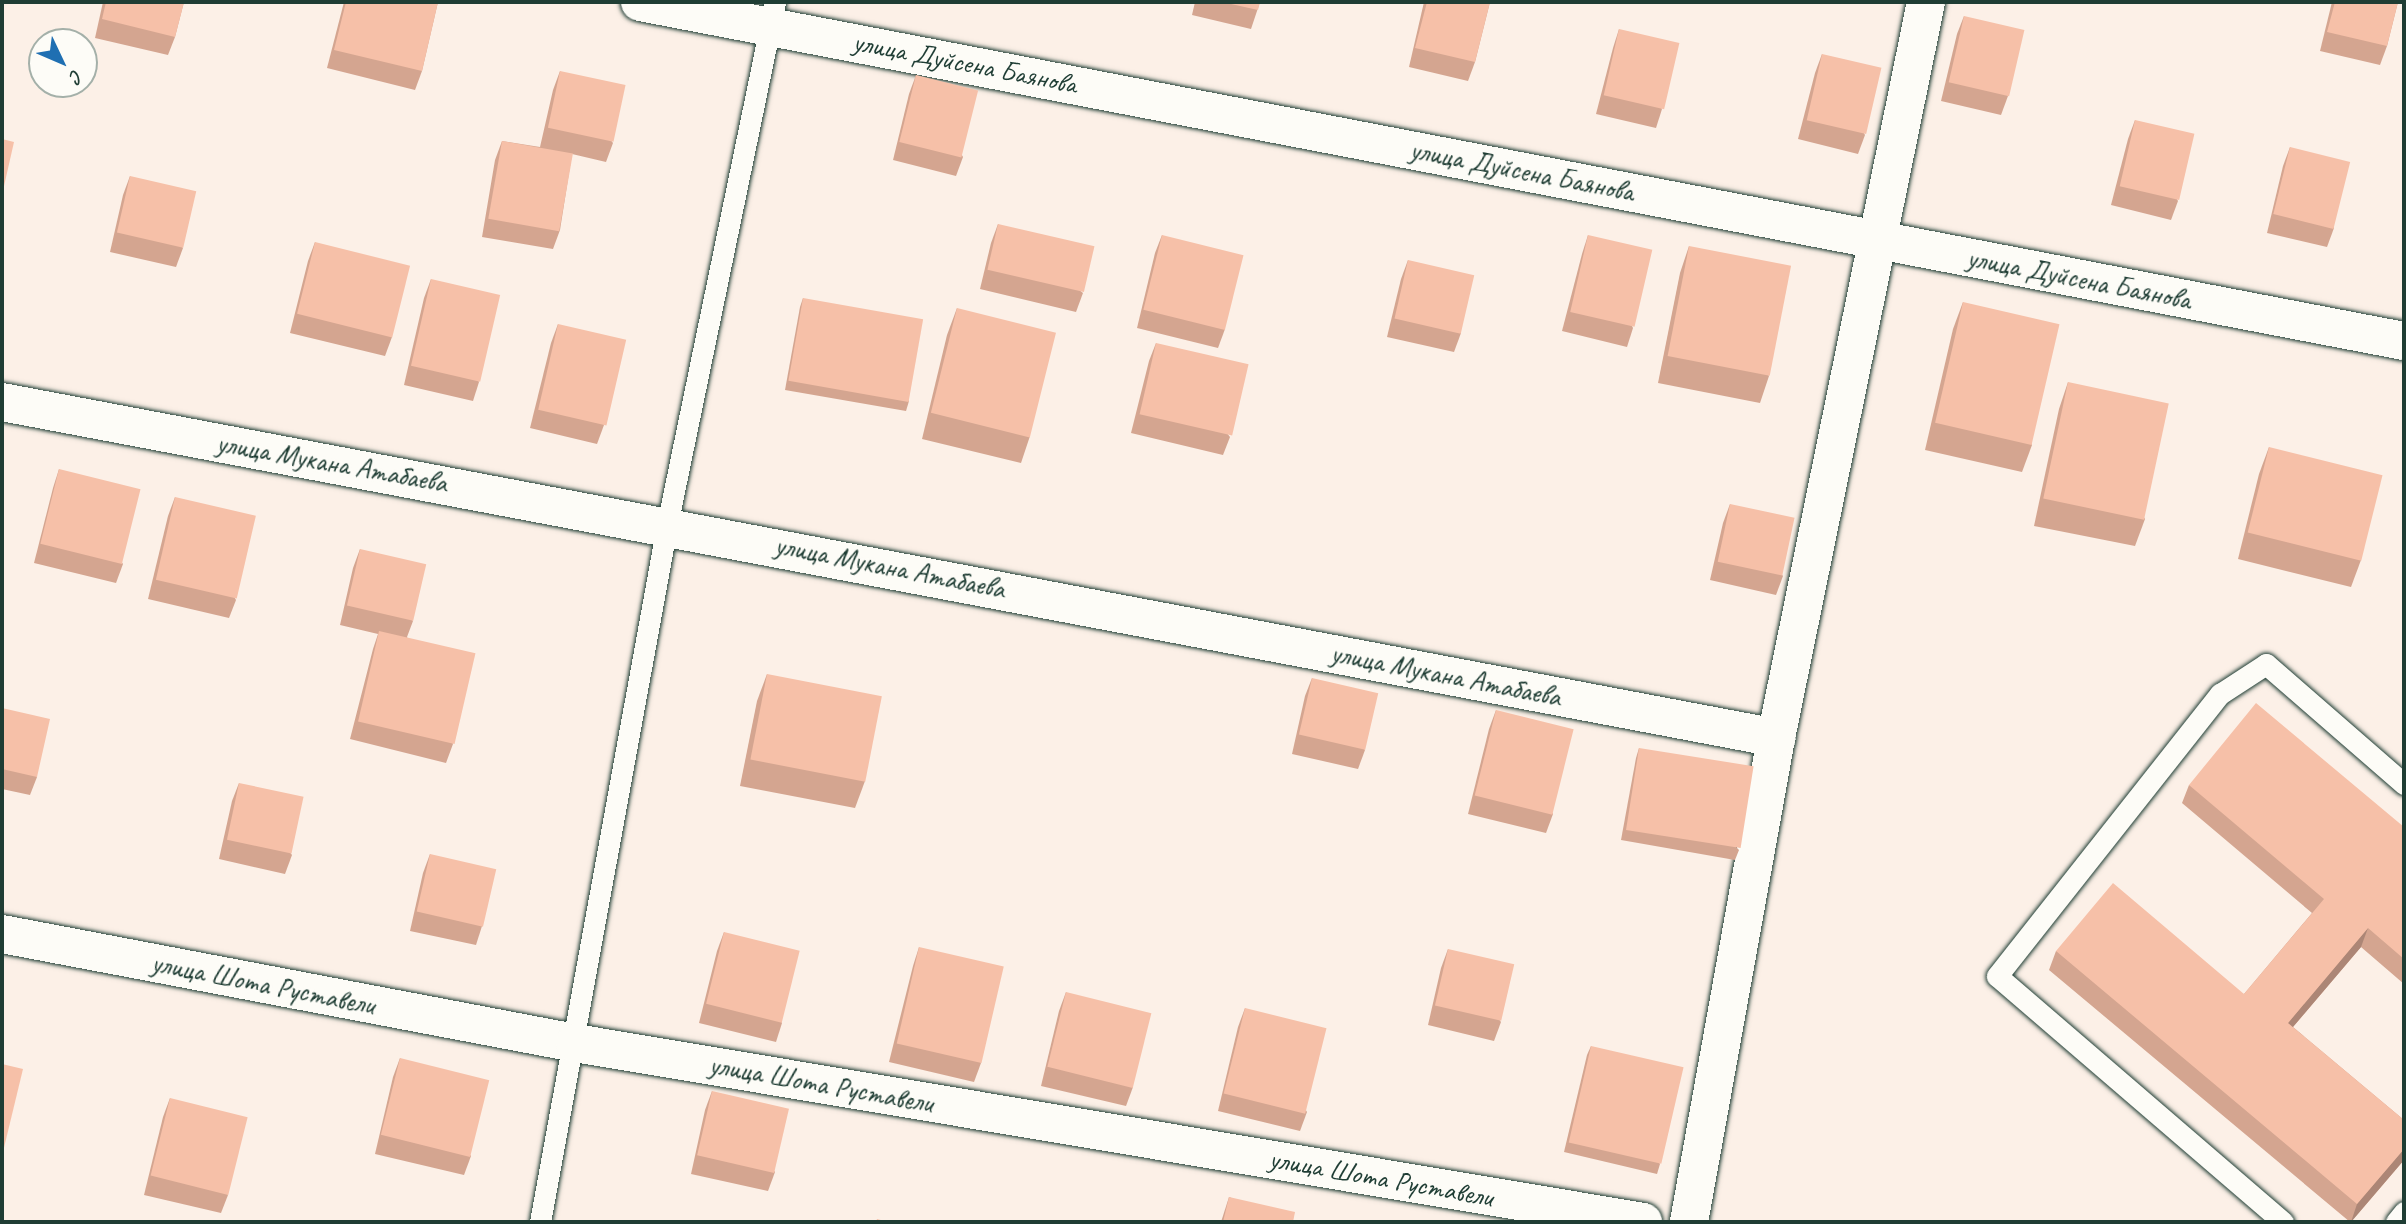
<!DOCTYPE html>
<meta charset="utf-8">
<style>
body{margin:0}
#map{position:relative;width:2406px;height:1224px;overflow:hidden;background:#fcf0e7;font-family:Caveat,sans-serif}
div>[style]{position:absolute}
.roads{filter:drop-shadow(0 0 2px #1f3d34) drop-shadow(0 0 2px #1f3d34)}
.lane>*{height:21px;margin:-10.5px;padding:0 10.5px;transform-origin:10.5px;border-radius:10.5px;background:#fdfcf7}
.street>*{height:38px;margin:-19px;padding:0 19px;transform-origin:19px;border-radius:19px;background:#fdfcf7}
.wall>*{inset:0;background:#d4a590}
.shaded-wall>*{inset:0;background:#ac8676}
.building>*{inset:0;background:#f6c0a8;transform-origin:0 0}
span{translate:-50% -50%;white-space:nowrap;text-align:center;line-height:1.15;-webkit-text-stroke:5px #fdfcf7;paint-order:stroke}
.street-label{font-size:28px;color:#1f3d34}
.frame{position:absolute;inset:0;border:4px solid #1f3d34;pointer-events:none}
.north{position:absolute;left:28px;top:28px;width:70px;height:70px;box-sizing:border-box;background:#fdfcf7;border:2px solid #a4b0a9;border-radius:50%;rotate:134deg;font-size:19px;font-weight:700;line-height:28px;text-align:center;color:#1f3d34}
.north::after{content:'';display:block;margin:auto;width:24px;height:32px;background:#1f6fb2;clip-path:polygon(50% 0,100% 100%,50% 72%,0 100%)}
</style>
<div id="map">
<div class="roads">
<div class="lane">
<i style="left:540px;top:1222px;width:708px;rotate:-79.67deg"></i>
<i style="left:667px;top:525px;width:534px;rotate:-78.33deg"></i>
<i style="left:2283px;top:1222px;width:377px;rotate:-139.3deg"></i>
<i style="left:1997px;top:976px;width:360px;rotate:-51.7deg"></i>
<i style="left:2220px;top:694px;width:55px;rotate:-33.1deg"></i>
<i style="left:2266px;top:664px;width:183px;rotate:41deg"></i>
<i style="left:2396px;top:1222px;width:13px;rotate:-51deg"></i>
</div>
<div class="street">
<i style="left:640px;top:2px;width:1796px;rotate:10.88deg"></i>
<i style="left:2px;top:402px;width:1806px;rotate:10.72deg"></i>
<i style="left:2px;top:934px;width:583px;rotate:10.77deg"></i>
<i style="left:575px;top:1043px;width:1083px;rotate:9.51deg"></i>
<i style="left:1689px;top:1222px;width:492px;rotate:-79.8deg"></i>
<i style="left:1776px;top:738px;width:751px;rotate:-78.48deg"></i>
</div>
</div>
<div class="wall">
<i style="clip-path:polygon(103px 2px,184px 2px,175px 37px,168px 55px,95px 38px)"></i>
<i style="clip-path:polygon(344px 2px,438px 2px,422px 71px,415px 90px,327px 68px)"></i>
<i style="clip-path:polygon(1195px 2px,1260px 2px,1251px 29px,1192px 15px)"></i>
<i style="clip-path:polygon(1424px 2px,1490px 2px,1475px 62px,1468px 81px,1409px 67px)"></i>
<i style="clip-path:polygon(2332px 2px,2398px 2px,2387px 46px,2380px 65px,2320px 51px)"></i>
<i style="clip-path:polygon(1964px 16px,2008px 96px,2001px 115px,1941px 101px,1957px 34px)"></i>
<i style="clip-path:polygon(1619px 29px,1662px 109px,1656px 128px,1596px 114px,1613px 48px)"></i>
<i style="clip-path:polygon(1822px 54px,1865px 135px,1858px 154px,1798px 139px,1815px 73px)"></i>
<i style="clip-path:polygon(560px 71px,613px 143px,606px 162px,572px 154px,560px 230px,553px 249px,482px 237px,495px 160px,502px 141px,540px 147px,553px 90px)"></i>
<i style="clip-path:polygon(916px 75px,963px 157px,956px 176px,893px 160px,909px 94px)"></i>
<i style="clip-path:polygon(2135px 120px,2178px 201px,2171px 220px,2111px 205px,2128px 139px)"></i>
<i style="clip-path:polygon(2290px 147px,2334px 228px,2327px 247px,2267px 233px,2283px 166px)"></i>
<i style="clip-path:polygon(130px 176px,183px 248px,176px 267px,110px 252px,123px 195px)"></i>
<i style="clip-path:polygon(998px 224px,1083px 293px,1076px 312px,980px 289px,991px 243px)"></i>
<i style="clip-path:polygon(1162px 235px,1225px 329px,1218px 348px,1137px 328px,1155px 253px)"></i>
<i style="clip-path:polygon(1588px 235px,1633px 328px,1627px 347px,1562px 331px,1582px 254px)"></i>
<i style="clip-path:polygon(315px 242px,392px 337px,385px 356px,290px 333px,308px 261px)"></i>
<i style="clip-path:polygon(1689px 246px,1769px 376px,1760px 403px,1658px 383px,1680px 273px)"></i>
<i style="clip-path:polygon(1408px 260px,1461px 333px,1454px 352px,1387px 337px,1401px 279px)"></i>
<i style="clip-path:polygon(431px 279px,479px 382px,473px 401px,404px 385px,424px 298px)"></i>
<i style="clip-path:polygon(803px 298px,909px 401px,906px 411px,785px 390px,800px 307px)"></i>
<i style="clip-path:polygon(1963px 302px,2032px 445px,2022px 472px,1925px 450px,1953px 329px)"></i>
<i style="clip-path:polygon(957px 308px,1030px 436px,1021px 463px,922px 439px,947px 335px)"></i>
<i style="clip-path:polygon(558px 324px,604px 425px,597px 444px,530px 428px,551px 343px)"></i>
<i style="clip-path:polygon(1156px 343px,1230px 437px,1223px 455px,1131px 433px,1149px 361px)"></i>
<i style="clip-path:polygon(2068px 382px,2145px 519px,2135px 546px,2034px 526px,2059px 409px)"></i>
<i style="clip-path:polygon(2269px 447px,2361px 560px,2351px 587px,2238px 559px,2259px 474px)"></i>
<i style="clip-path:polygon(59px 469px,123px 564px,116px 583px,34px 563px,53px 488px)"></i>
<i style="clip-path:polygon(175px 497px,236px 600px,229px 618px,148px 599px,168px 516px)"></i>
<i style="clip-path:polygon(1730px 504px,1783px 576px,1776px 595px,1710px 580px,1723px 523px)"></i>
<i style="clip-path:polygon(360px 549px,413px 621px,407px 637px,453px 744px,446px 763px,350px 739px,373px 649px,378px 634px,340px 625px,353px 568px)"></i>
<i style="clip-path:polygon(767px 674px,865px 781px,855px 808px,740px 786px,757px 701px)"></i>
<i style="clip-path:polygon(1312px 678px,1365px 750px,1358px 769px,1292px 754px,1305px 696px)"></i>
<i style="clip-path:polygon(2px 708px,37px 777px,30px 795px,2px 789px)"></i>
<i style="clip-path:polygon(1496px 710px,1553px 814px,1546px 833px,1468px 814px,1489px 729px)"></i>
<i style="clip-path:polygon(1639px 748px,1739px 850px,1735px 860px,1621px 840px,1636px 758px)"></i>
<i style="clip-path:polygon(239px 783px,292px 855px,285px 874px,219px 859px,232px 801px)"></i>
<i style="clip-path:polygon(2189px 785px,2404px 827px,2404px 984px,2361px 947px,2293px 1027px,2404px 1120px,2404px 1160px,2351px 1222px,2350px 1222px,2049px 970px,2056px 951px,2244px 994px,2312px 913px,2182px 803px)"></i>
<i style="clip-path:polygon(430px 854px,482px 926px,476px 945px,410px 931px,423px 873px)"></i>
<i style="clip-path:polygon(724px 932px,782px 1023px,776px 1042px,699px 1023px,717px 951px)"></i>
<i style="clip-path:polygon(919px 947px,981px 1063px,974px 1082px,889px 1062px,913px 966px)"></i>
<i style="clip-path:polygon(1448px 949px,1501px 1022px,1494px 1041px,1428px 1025px,1441px 968px)"></i>
<i style="clip-path:polygon(1066px 992px,1133px 1087px,1126px 1106px,1041px 1086px,1059px 1011px)"></i>
<i style="clip-path:polygon(1245px 1008px,1307px 1112px,1300px 1131px,1218px 1111px,1238px 1027px)"></i>
<i style="clip-path:polygon(1591px 1046px,1660px 1164px,1657px 1174px,1564px 1152px,1587px 1055px)"></i>
<i style="clip-path:polygon(400px 1058px,471px 1156px,464px 1175px,375px 1154px,393px 1077px)"></i>
<i style="clip-path:polygon(712px 1091px,775px 1172px,768px 1191px,691px 1174px,705px 1110px)"></i>
<i style="clip-path:polygon(170px 1098px,228px 1195px,221px 1213px,144px 1195px,163px 1117px)"></i>
<i style="clip-path:polygon(1229px 1197px,1293px 1222px,1221px 1222px)"></i>
</div>
<div class="shaded-wall">
<i style="clip-path:polygon(2368px 928px,2361px 947px,2281px 1041px,2288px 1023px)"></i>
<i style="clip-path:polygon(2404px 1149px,2404px 1160px,2351px 1222px,2357px 1204px)"></i>
</div>
<div class="building">
<i style="clip-path:polygon(106px 2px,184px 2px,175px 37px,102px 19px)"></i>
<i style="clip-path:polygon(346px 2px,438px 2px,422px 71px,334px 50px)"></i>
<i style="clip-path:polygon(1222px 2px,1260px 2px,1258px 10px)"></i>
<i style="clip-path:polygon(1427px 2px,1490px 2px,1475px 62px,1415px 48px)"></i>
<i style="clip-path:polygon(2335px 2px,2398px 2px,2387px 46px,2327px 32px)"></i>
<i style="left:1964px;top:16px;width:62px;height:68px;rotate:13deg"></i>
<i style="left:1619px;top:29px;width:62px;height:68px;rotate:13deg"></i>
<i style="left:1822px;top:54px;width:61px;height:68px;rotate:13deg"></i>
<i style="left:560px;top:71px;width:67px;height:58px;rotate:12deg"></i>
<i style="left:916px;top:75px;width:64px;height:69px;rotate:14deg"></i>
<i style="left:2135px;top:120px;width:61px;height:68px;rotate:13deg"></i>
<i style="clip-path:polygon(2px 139px,14px 142px,2px 195px)"></i>
<i style="left:502px;top:141px;width:72px;height:79px;rotate:10deg"></i>
<i style="left:2290px;top:147px;width:62px;height:69px;rotate:14deg"></i>
<i style="left:130px;top:176px;width:68px;height:58px;rotate:13deg"></i>
<i style="left:998px;top:224px;width:99px;height:47px;rotate:13deg"></i>
<i style="left:1162px;top:235px;width:84px;height:77px;rotate:14deg"></i>
<i style="left:1588px;top:235px;width:66px;height:79px;rotate:13deg"></i>
<i style="left:315px;top:242px;width:98px;height:74px;rotate:14deg"></i>
<i style="left:1689px;top:246px;width:104px;height:112px;rotate:11deg"></i>
<i style="left:1408px;top:260px;width:68px;height:60px;rotate:13deg"></i>
<i style="left:431px;top:279px;width:71px;height:89px;rotate:13deg"></i>
<i style="left:803px;top:298px;width:122px;height:84px;rotate:10deg"></i>
<i style="left:1963px;top:302px;width:99px;height:124px;rotate:13deg"></i>
<i style="left:957px;top:308px;width:102px;height:108px;rotate:14deg"></i>
<i style="left:558px;top:324px;width:70px;height:88px;rotate:13deg"></i>
<i style="left:1156px;top:343px;width:95px;height:73px;rotate:13deg"></i>
<i style="left:2068px;top:382px;width:103px;height:119px;rotate:12deg"></i>
<i style="left:2269px;top:447px;width:117px;height:88px;rotate:14deg"></i>
<i style="left:59px;top:469px;width:84px;height:77px;rotate:14deg"></i>
<i style="left:175px;top:497px;width:83px;height:85px;rotate:13deg"></i>
<i style="left:1730px;top:504px;width:66px;height:59px;rotate:12deg"></i>
<i style="left:360px;top:549px;width:68px;height:58px;rotate:13deg"></i>
<i style="left:379px;top:631px;width:99px;height:93px;rotate:13deg"></i>
<i style="left:767px;top:674px;width:117px;height:87px;rotate:11deg"></i>
<i style="left:1312px;top:678px;width:68px;height:58px;rotate:13deg"></i>
<i style="clip-path:polygon(2256px 703px,2404px 827px,2404px 959px,2368px 928px,2288px 1023px,2404px 1120px,2404px 1149px,2357px 1204px,2056px 951px,2113px 883px,2244px 994px,2324px 899px,2189px 785px)"></i>
<i style="clip-path:polygon(2px 708px,50px 719px,37px 777px,2px 769px)"></i>
<i style="left:1496px;top:710px;width:80px;height:88px;rotate:14deg"></i>
<i style="left:1639px;top:748px;width:116px;height:83px;rotate:9deg"></i>
<i style="left:239px;top:783px;width:66px;height:58px;rotate:12deg"></i>
<i style="left:430px;top:854px;width:68px;height:59px;rotate:13deg"></i>
<i style="left:724px;top:932px;width:78px;height:74px;rotate:14deg"></i>
<i style="left:919px;top:947px;width:87px;height:99px;rotate:13deg"></i>
<i style="left:1448px;top:949px;width:68px;height:58px;rotate:13deg"></i>
<i style="left:1066px;top:992px;width:88px;height:77px;rotate:14deg"></i>
<i style="left:1245px;top:1008px;width:84px;height:88px;rotate:14deg"></i>
<i style="left:1591px;top:1046px;width:95px;height:99px;rotate:13deg"></i>
<i style="left:400px;top:1058px;width:92px;height:79px;rotate:14deg"></i>
<i style="clip-path:polygon(2px 1064px,23px 1069px,2px 1156px)"></i>
<i style="left:712px;top:1091px;width:79px;height:66px;rotate:13deg"></i>
<i style="left:170px;top:1098px;width:80px;height:80px;rotate:14deg"></i>
<i style="clip-path:polygon(1229px 1197px,1295px 1212px,1293px 1222px,1223px 1222px)"></i>
<i style="clip-path:polygon(877px 1219px,888px 1222px,876px 1222px)"></i>
</div>
<div class="street-label">
<span style="left:965px;top:63px;rotate:11deg">улица Дуйсена Баянова</span>
<span style="left:1522px;top:171px;rotate:11deg">улица Дуйсена Баянова</span>
<span style="left:2079px;top:279px;rotate:11deg">улица Дуйсена Баянова</span>
<span style="left:332px;top:463px;rotate:10deg">улица Мукана Атабаева</span>
<span style="left:890px;top:567px;rotate:11deg">улица Мукана Атабаева</span>
<span style="left:1446px;top:675px;rotate:11deg">улица Мукана Атабаева</span>
<span style="left:263px;top:984px;rotate:11deg">улица Шота Руставели</span>
<span style="left:821px;top:1084px;rotate:10deg">улица Шота Руставели</span>
<span style="left:1381px;top:1178px;rotate:10deg">улица Шота Руставели</span>
</div>
<div class="frame"></div>
<div class="north">С</div>
</div>
